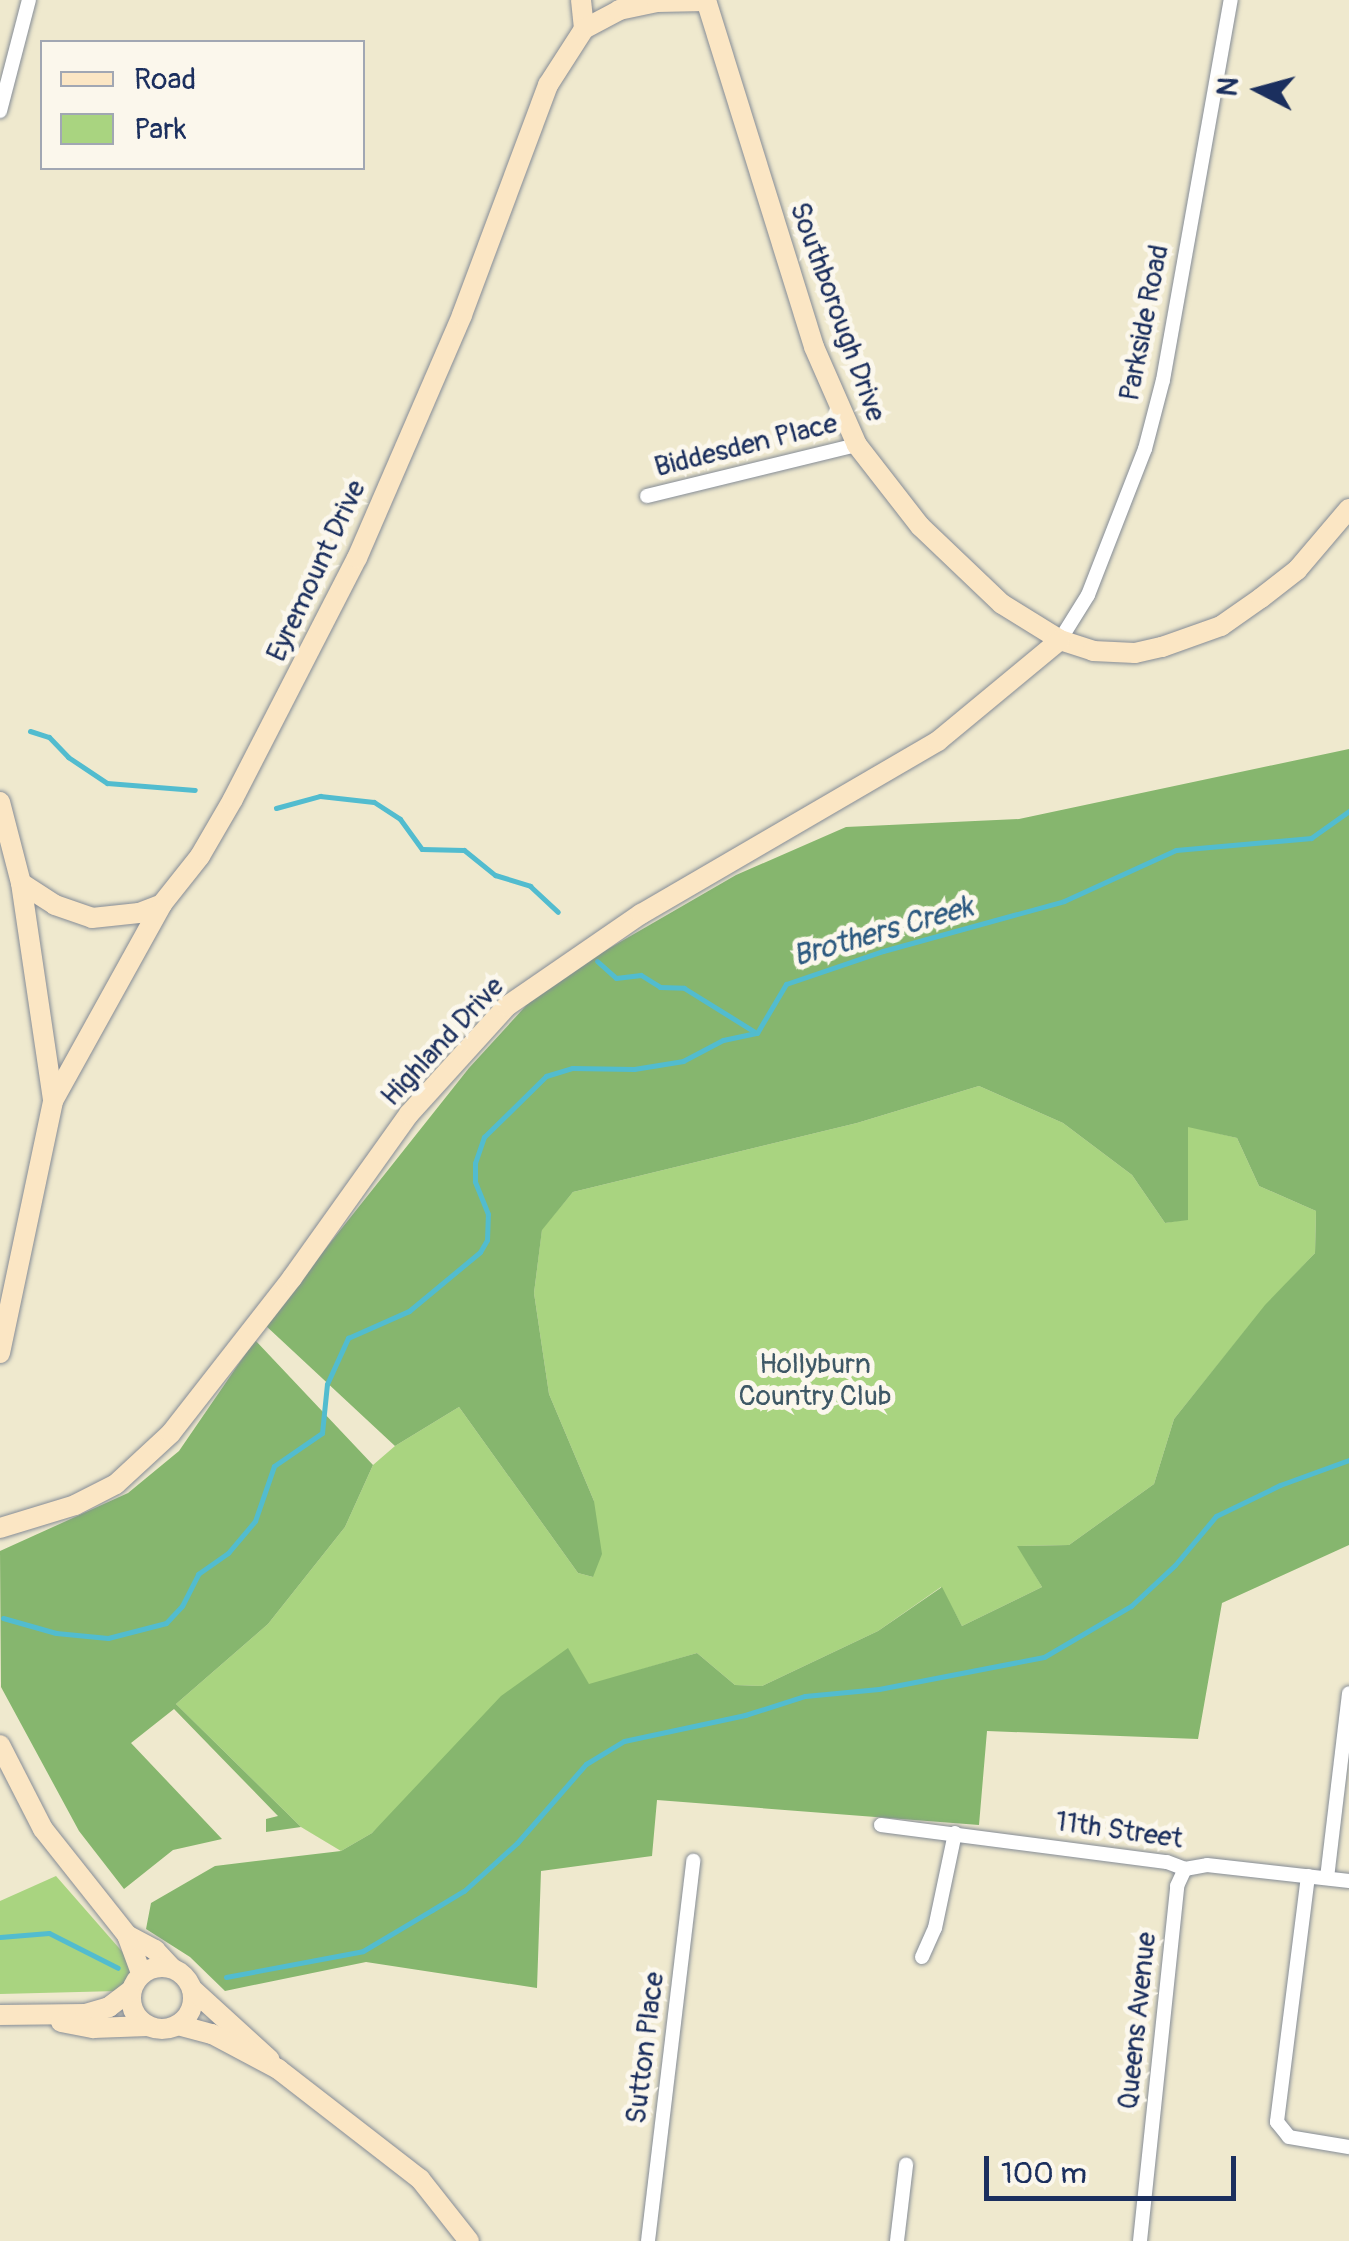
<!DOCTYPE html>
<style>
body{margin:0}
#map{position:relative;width:1349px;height:2241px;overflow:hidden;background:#efe9ce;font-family:Pangolin,sans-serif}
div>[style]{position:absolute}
.green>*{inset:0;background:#a9d480}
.forest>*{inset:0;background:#86b66e}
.stream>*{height:5px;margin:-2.5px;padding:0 2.5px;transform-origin:2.5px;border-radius:2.5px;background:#52bccf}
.roads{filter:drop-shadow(0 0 2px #858c96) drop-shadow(0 0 2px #858c96)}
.street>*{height:14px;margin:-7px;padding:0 7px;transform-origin:7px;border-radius:7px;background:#fff}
.secondary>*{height:20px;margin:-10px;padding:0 10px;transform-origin:10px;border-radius:10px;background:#fbe6c4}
.secondary>.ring{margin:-10px;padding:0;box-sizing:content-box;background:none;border:20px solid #fbe6c4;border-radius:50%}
span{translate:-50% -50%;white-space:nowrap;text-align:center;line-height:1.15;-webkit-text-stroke:10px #fbf7ec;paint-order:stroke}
.street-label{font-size:28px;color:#1b2f5e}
.park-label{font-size:28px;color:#3e5866}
.water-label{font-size:30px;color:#2c5980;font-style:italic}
.legend{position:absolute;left:40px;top:40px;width:325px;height:130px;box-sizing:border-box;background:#fbf7ec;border:2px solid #a1a7b3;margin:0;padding:12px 18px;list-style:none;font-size:30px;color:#1b2f5e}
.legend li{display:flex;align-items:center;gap:20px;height:50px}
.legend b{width:50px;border:2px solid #a1a7b3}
.north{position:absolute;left:1209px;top:40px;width:100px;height:100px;-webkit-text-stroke:8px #fbf7ec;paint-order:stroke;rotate:276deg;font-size:28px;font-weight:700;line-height:40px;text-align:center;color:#1b2f5e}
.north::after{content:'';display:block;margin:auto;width:35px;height:45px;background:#1b2f5e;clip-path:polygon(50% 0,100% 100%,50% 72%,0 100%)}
.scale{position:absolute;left:984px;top:2156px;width:252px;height:45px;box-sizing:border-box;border:5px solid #1b2f5e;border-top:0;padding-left:12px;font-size:30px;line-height:35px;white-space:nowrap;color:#1b2f5e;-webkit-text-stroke:8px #fbf7ec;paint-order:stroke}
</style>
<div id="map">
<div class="green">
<i style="clip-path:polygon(979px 1086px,1063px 1123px,1132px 1175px,1165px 1223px,1188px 1219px,1188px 1126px,1237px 1138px,1259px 1186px,1316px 1211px,1315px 1253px,1265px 1306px,1174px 1419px,1154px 1484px,1069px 1545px,1018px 1546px,1042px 1587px,962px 1626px,941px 1587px,878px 1631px,762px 1686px,735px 1685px,697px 1653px,589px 1685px,568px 1649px,372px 1833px,341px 1851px,301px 1827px,176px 1704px,268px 1624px,345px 1527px,373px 1465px,395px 1446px,459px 1407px,578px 1573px,593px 1577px,594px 1501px,549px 1394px,534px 1293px,542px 1229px,573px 1192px,857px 1123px)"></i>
<i style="clip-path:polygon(56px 1876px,133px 1964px,128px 1984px,118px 1991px,0 1994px,0 1901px)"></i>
</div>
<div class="forest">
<i style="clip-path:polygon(1349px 749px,1349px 1545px,1222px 1603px,1198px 1739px,987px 1731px,979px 1825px,657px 1800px,652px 1856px,541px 1871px,537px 1988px,366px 1962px,225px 1991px,190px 1957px,146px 1929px,151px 1903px,215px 1866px,341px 1851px,372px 1833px,501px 1696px,568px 1648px,589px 1684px,697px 1653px,735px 1685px,762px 1686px,878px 1631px,942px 1587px,962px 1626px,1042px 1587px,1017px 1546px,1069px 1545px,1154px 1484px,1174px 1419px,1265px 1305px,1315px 1253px,1316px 1211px,1259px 1186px,1237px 1138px,1188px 1127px,1188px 1220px,1165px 1223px,1132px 1175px,1063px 1123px,979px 1086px,857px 1123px,573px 1192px,542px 1230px,534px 1293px,549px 1394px,594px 1501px,602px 1554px,593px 1577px,578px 1573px,459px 1407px,395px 1446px,265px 1325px,469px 1068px,544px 986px,736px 875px,846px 827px,1019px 819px)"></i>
<i style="clip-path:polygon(255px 1340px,373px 1465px,345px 1527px,268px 1624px,176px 1704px,301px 1827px,266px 1832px,266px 1819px,278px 1816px,174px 1709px,131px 1743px,222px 1839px,173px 1850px,124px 1889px,79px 1831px,1px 1687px,0 1551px,128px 1493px,179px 1451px)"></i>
</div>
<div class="stream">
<i style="left:30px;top:731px;width:20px;rotate:18deg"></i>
<i style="left:49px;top:737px;width:28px;rotate:46deg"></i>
<i style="left:68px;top:757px;width:47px;rotate:33.7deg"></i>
<i style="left:107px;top:783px;width:88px;rotate:4.5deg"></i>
<i style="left:276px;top:808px;width:46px;rotate:-15.3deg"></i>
<i style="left:320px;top:796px;width:54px;rotate:6.3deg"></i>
<i style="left:374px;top:802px;width:31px;rotate:33deg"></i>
<i style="left:400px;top:819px;width:37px;rotate:54deg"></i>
<i style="left:422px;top:849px;width:42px;rotate:1.4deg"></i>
<i style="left:464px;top:850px;width:40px;rotate:39deg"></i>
<i style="left:495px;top:875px;width:37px;rotate:17deg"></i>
<i style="left:530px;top:886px;width:38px;rotate:43deg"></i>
<i style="left:597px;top:961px;width:25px;rotate:42deg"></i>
<i style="left:616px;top:978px;width:25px;rotate:-7deg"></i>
<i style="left:641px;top:975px;width:22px;rotate:32deg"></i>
<i style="left:660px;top:987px;width:24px;rotate:2deg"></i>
<i style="left:684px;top:988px;width:84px;rotate:31.8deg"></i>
<i style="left:3px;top:1618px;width:55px;rotate:15.8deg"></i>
<i style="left:56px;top:1633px;width:52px;rotate:5.5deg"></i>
<i style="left:108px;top:1638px;width:60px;rotate:-14.5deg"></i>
<i style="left:166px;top:1623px;width:23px;rotate:-47deg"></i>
<i style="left:182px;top:1606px;width:36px;rotate:-63deg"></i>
<i style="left:198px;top:1574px;width:37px;rotate:-35deg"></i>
<i style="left:228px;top:1553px;width:42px;rotate:-49.8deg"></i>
<i style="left:255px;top:1521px;width:58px;rotate:-70.9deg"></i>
<i style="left:274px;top:1466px;width:58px;rotate:-34.5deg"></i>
<i style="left:322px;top:1433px;width:49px;rotate:-84.2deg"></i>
<i style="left:327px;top:1384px;width:51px;rotate:-65.5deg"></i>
<i style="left:348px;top:1338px;width:67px;rotate:-23.9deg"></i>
<i style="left:409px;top:1311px;width:92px;rotate:-39.7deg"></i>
<i style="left:480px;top:1252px;width:14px;rotate:-60deg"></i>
<i style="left:487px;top:1240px;width:26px;rotate:-88deg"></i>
<i style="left:488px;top:1214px;width:35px;rotate:-112deg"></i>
<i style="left:475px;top:1181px;width:18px;rotate:-90deg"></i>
<i style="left:475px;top:1163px;width:28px;rotate:-71deg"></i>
<i style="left:484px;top:1137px;width:87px;rotate:-44.5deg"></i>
<i style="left:546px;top:1076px;width:27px;rotate:-17deg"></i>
<i style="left:572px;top:1068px;width:62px;rotate:0.9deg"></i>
<i style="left:634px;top:1069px;width:50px;rotate:-9.3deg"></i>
<i style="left:683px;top:1061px;width:45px;rotate:-27.7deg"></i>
<i style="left:723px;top:1040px;width:35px;rotate:-12deg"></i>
<i style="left:757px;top:1033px;width:57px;rotate:-59.4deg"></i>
<i style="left:786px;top:984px;width:102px;rotate:-18.8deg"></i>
<i style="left:883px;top:951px;width:188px;rotate:-15.4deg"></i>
<i style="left:1064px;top:901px;width:123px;rotate:-24.5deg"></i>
<i style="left:1176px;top:850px;width:136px;rotate:-5.1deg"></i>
<i style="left:1311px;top:838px;width:47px;rotate:-35.4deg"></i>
<i style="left:0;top:1937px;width:49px;rotate:-4.7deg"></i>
<i style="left:49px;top:1933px;width:77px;rotate:26.9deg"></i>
<i style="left:226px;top:1977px;width:139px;rotate:-10.7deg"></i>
<i style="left:363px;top:1951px;width:80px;rotate:-30.7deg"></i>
<i style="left:432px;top:1910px;width:37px;rotate:-31deg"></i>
<i style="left:464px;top:1891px;width:72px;rotate:-42.2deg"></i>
<i style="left:517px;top:1843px;width:105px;rotate:-48.9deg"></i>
<i style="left:586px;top:1764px;width:44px;rotate:-31.2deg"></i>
<i style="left:624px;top:1741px;width:124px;rotate:-12.1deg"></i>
<i style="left:745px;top:1715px;width:63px;rotate:-17.6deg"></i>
<i style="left:805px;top:1696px;width:74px;rotate:-5.4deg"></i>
<i style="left:879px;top:1689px;width:168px;rotate:-11deg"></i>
<i style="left:1044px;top:1657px;width:101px;rotate:-30.4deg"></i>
<i style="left:1131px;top:1606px;width:60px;rotate:-43deg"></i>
<i style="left:1175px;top:1565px;width:64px;rotate:-50.1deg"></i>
<i style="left:1216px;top:1516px;width:71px;rotate:-25.8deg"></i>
<i style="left:1280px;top:1485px;width:73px;rotate:-19.9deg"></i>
</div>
<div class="roads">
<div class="street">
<i style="left:0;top:111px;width:115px;rotate:-75.4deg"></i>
<i style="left:647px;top:496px;width:216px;rotate:-13.7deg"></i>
<i style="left:1060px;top:640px;width:53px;rotate:-58.1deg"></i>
<i style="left:1088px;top:595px;width:157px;rotate:-68.7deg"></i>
<i style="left:1145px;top:449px;width:71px;rotate:-75.4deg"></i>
<i style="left:1163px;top:380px;width:386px;rotate:-79.9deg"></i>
<i style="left:881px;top:1825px;width:288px;rotate:7.4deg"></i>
<i style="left:1167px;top:1862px;width:19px;rotate:21deg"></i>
<i style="left:1185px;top:1869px;width:22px;rotate:-10deg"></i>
<i style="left:1207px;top:1865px;width:143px;rotate:6.4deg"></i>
<i style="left:1308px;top:1876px;width:248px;rotate:97.2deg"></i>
<i style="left:1277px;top:2122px;width:19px;rotate:51deg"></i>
<i style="left:1289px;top:2137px;width:61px;rotate:9.5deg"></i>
<i style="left:1327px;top:1878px;width:186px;rotate:-83.2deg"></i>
<i style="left:922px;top:1957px;width:32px;rotate:-66deg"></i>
<i style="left:935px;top:1928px;width:97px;rotate:-78.1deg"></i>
<i style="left:648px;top:2241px;width:383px;rotate:-83.2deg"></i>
<i style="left:897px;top:2241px;width:77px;rotate:-83.2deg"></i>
<i style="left:1140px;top:2241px;width:357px;rotate:-84deg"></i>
<i style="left:1177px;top:1886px;width:19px;rotate:-65deg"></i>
</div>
<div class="secondary">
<i style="left:581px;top:0;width:29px;rotate:84deg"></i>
<i style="left:706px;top:0;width:363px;rotate:72.7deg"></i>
<i style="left:814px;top:347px;width:107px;rotate:66.3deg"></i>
<i style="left:857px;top:445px;width:103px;rotate:52.1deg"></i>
<i style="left:920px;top:526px;width:113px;rotate:43.6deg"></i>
<i style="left:1002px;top:604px;width:68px;rotate:31.8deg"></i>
<i style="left:1060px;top:640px;width:35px;rotate:18deg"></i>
<i style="left:1093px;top:651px;width:42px;rotate:2.7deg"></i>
<i style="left:1135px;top:653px;width:28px;rotate:-13deg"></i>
<i style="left:1162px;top:647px;width:63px;rotate:-19.6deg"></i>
<i style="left:1221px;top:626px;width:49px;rotate:-35deg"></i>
<i style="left:1261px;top:598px;width:46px;rotate:-37.9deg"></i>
<i style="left:1297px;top:570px;width:80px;rotate:-49.6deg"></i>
<i style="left:0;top:802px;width:84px;rotate:75.5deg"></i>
<i style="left:21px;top:883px;width:220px;rotate:81.6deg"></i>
<i style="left:21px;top:883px;width:40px;rotate:32.9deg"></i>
<i style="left:55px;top:905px;width:39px;rotate:19deg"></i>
<i style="left:92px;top:918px;width:47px;rotate:-6.1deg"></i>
<i style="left:139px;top:913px;width:25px;rotate:-21deg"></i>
<i style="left:0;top:1353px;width:258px;rotate:-78.1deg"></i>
<i style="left:53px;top:1101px;width:225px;rotate:-61deg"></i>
<i style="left:162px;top:904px;width:61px;rotate:-51.6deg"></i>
<i style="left:200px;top:856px;width:66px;rotate:-59.9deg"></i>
<i style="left:233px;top:799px;width:271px;rotate:-62.8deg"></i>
<i style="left:357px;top:558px;width:265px;rotate:-66.6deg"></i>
<i style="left:462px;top:315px;width:246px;rotate:-69.5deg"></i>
<i style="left:548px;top:85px;width:67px;rotate:-57.3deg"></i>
<i style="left:584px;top:29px;width:40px;rotate:-28deg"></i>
<i style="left:619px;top:10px;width:39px;rotate:-12deg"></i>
<i style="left:657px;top:2px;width:49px;rotate:-1.2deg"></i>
<i style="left:0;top:1528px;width:78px;rotate:-17deg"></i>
<i style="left:75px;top:1505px;width:46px;rotate:-27.1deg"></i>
<i style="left:116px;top:1484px;width:75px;rotate:-42.8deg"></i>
<i style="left:171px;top:1433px;width:197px;rotate:-52deg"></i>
<i style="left:292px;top:1278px;width:201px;rotate:-54.5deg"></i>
<i style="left:409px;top:1114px;width:146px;rotate:-47.8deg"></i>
<i style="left:507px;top:1006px;width:163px;rotate:-34.5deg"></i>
<i style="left:641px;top:914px;width:344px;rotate:-30.2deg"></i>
<i style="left:938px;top:741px;width:158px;rotate:-39.6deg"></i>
<i style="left:0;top:1745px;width:94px;rotate:62.9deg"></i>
<i style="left:43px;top:1829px;width:135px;rotate:51.6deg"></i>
<i style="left:127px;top:1935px;width:40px;rotate:69.8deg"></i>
<i style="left:127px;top:1935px;width:32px;rotate:28deg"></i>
<i style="left:155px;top:1950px;width:23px;rotate:47deg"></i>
<i class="ring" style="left:131px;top:1967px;width:42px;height:42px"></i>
<i style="left:192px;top:1989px;width:105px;rotate:42.3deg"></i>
<i style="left:0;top:2015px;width:85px;rotate:-0.7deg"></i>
<i style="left:85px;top:2014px;width:25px;rotate:-16deg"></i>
<i style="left:109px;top:2007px;width:26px;rotate:-37deg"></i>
<i style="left:61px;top:2022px;width:33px;rotate:11deg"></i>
<i style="left:93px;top:2028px;width:55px;rotate:-2.1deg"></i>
<i style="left:178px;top:2025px;width:35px;rotate:15deg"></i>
<i style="left:212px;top:2034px;width:75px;rotate:27.9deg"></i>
<i style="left:278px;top:2069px;width:180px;rotate:37.8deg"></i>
<i style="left:420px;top:2179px;width:79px;rotate:51.7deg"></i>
</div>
</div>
<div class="street-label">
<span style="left:837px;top:312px;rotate:70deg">Southborough Drive</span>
<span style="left:1145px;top:323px;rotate:-79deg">Parkside Road</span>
<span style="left:746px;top:446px;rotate:-14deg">Biddesden Place</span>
<span style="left:317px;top:571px;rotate:-65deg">Eyremount Drive</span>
<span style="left:443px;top:1042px;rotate:-47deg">Highland Drive</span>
<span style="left:1119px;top:1831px;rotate:8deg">11th Street</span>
<span style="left:1138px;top:2021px;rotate:-84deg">Queens Avenue</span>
<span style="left:646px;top:2048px;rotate:-83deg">Sutton Place</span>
</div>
<div class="park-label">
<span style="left:815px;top:1381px">Hollyburn<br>Country Club</span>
</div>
<div class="water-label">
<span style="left:883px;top:932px;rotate:-16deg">Brothers Creek</span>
</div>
<ul class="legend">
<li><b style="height:12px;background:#fbe6c4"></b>Road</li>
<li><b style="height:28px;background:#a9d480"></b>Park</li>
</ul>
<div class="north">N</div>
<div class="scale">100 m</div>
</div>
